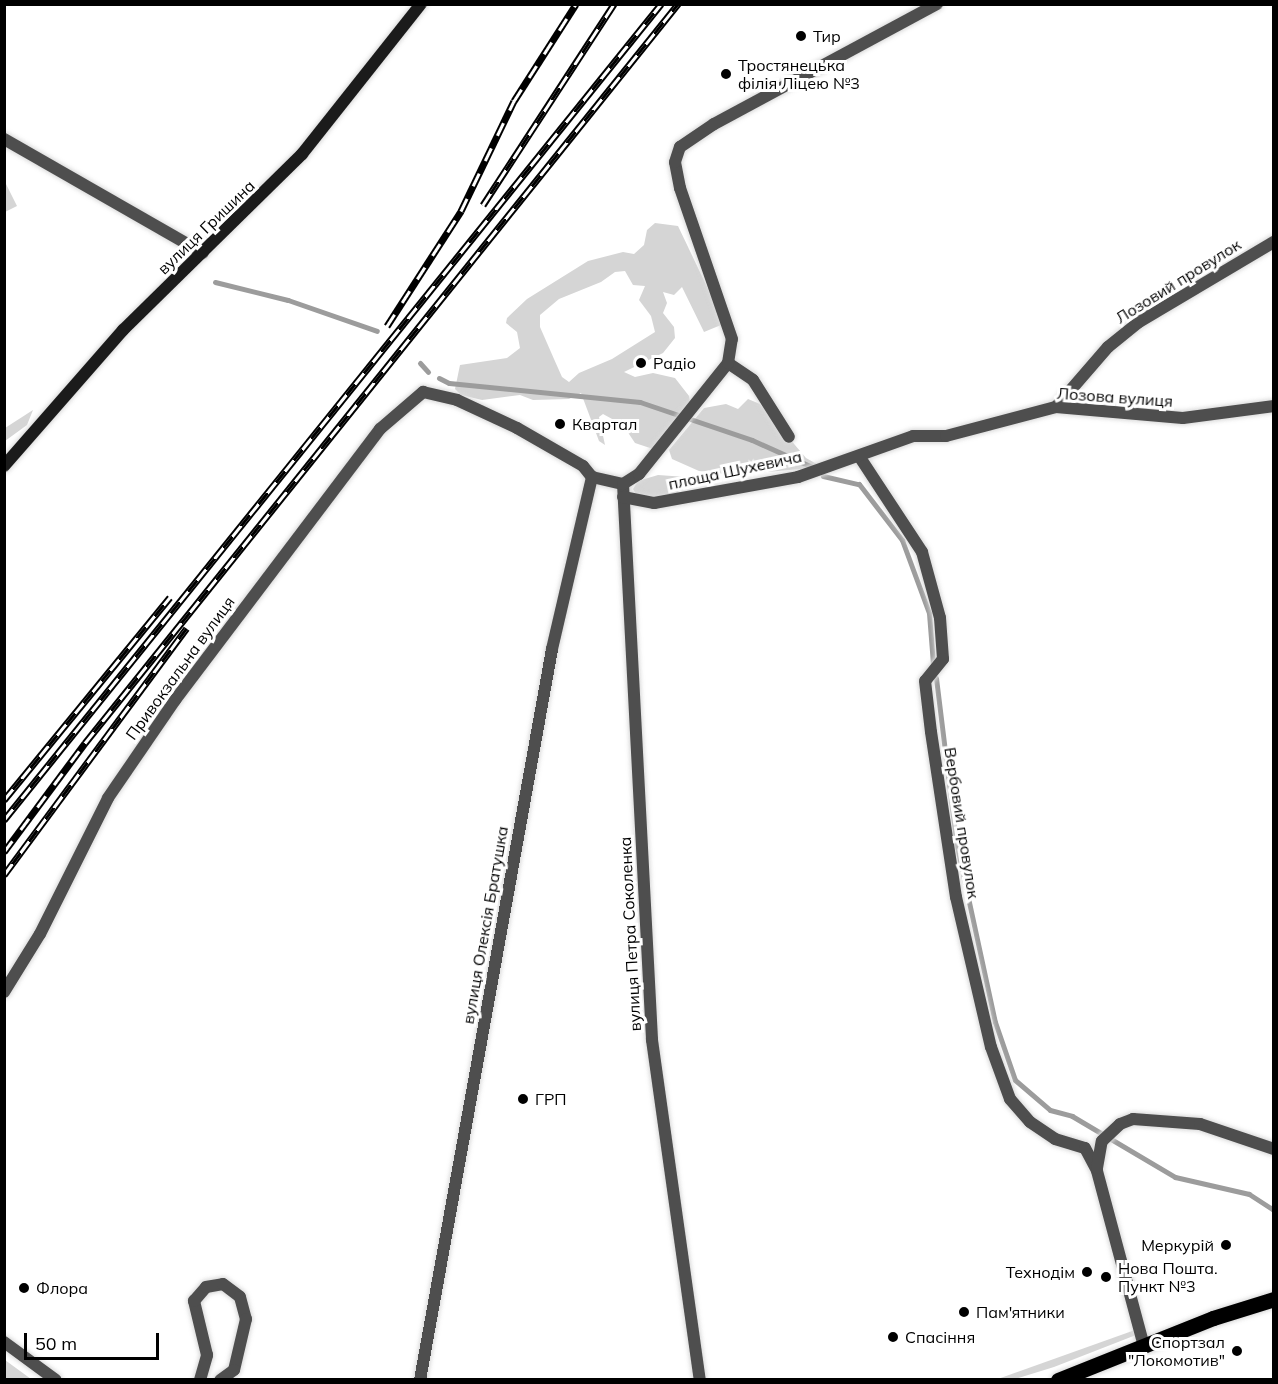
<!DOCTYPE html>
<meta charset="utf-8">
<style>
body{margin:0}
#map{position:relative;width:1278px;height:1384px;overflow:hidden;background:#fff;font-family:Mulish,sans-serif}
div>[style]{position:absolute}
.green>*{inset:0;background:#d5d5d5}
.stream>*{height:5px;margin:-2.5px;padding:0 2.5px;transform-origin:2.5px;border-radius:2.5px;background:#9c9c9c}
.roads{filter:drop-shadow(0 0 2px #dbdbdb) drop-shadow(0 0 2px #dbdbdb)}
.street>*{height:12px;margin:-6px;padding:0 6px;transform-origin:6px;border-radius:6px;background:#4e4e4e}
.secondary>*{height:12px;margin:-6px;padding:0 6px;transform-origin:6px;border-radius:6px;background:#1b1b1b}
.primary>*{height:15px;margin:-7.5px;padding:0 7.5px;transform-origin:7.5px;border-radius:7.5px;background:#000}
.rail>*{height:7px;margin-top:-3.5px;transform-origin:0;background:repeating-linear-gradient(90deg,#fff 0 14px,#000 0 28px);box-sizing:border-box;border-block:2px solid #000}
.dots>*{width:16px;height:16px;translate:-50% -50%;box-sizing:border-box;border:3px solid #fff;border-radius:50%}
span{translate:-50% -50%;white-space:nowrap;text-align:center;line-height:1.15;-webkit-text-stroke:6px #fff;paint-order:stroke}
.poi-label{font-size:16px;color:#000}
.left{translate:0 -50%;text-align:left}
.right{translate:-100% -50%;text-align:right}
.street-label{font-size:16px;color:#000}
.frame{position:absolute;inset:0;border:6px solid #000;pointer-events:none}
.scale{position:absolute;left:24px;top:1333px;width:135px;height:27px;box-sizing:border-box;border:3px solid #000;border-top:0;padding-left:8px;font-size:18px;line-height:21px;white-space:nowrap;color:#000;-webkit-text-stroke:4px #fff;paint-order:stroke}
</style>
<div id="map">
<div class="green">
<i style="clip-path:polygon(4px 180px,17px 206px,5px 212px,4px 212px)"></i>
<i style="clip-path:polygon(evenodd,655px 223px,678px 226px,721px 316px,721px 325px,704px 332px,682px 287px,674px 295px,663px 292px,667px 303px,663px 313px,674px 327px,675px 338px,663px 353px,624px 372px,635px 377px,653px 373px,675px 378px,689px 396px,691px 409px,653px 449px,635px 443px,623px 425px,603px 414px,599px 417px,605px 445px,599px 441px,581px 393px,569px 399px,533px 400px,520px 395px,482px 400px,461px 395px,455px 389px,460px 365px,507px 358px,520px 348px,517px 332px,506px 323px,507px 318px,527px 299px,588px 261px,623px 252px,634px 254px,644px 245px,647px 230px,655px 223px,625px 271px,633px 285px,645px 286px,639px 300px,651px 316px,655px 332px,612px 359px,579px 373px,569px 382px,562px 377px,554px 359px,540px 327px,540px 315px,559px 299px,601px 282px,615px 272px,625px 271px)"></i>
<i style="clip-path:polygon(748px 399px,760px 404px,806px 458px,822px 467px,734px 475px,699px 471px,672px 459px,669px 450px,704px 408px,726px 404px,738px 409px)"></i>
<i style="clip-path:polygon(33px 410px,27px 425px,5px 441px,5px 428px)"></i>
<i style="clip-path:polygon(658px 475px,686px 477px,687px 486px,678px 493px,657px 498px,637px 496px,633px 489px,638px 481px)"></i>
<i style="clip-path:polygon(1135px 1330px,1136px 1335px,1054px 1367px,1015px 1379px,995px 1380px)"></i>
<i style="clip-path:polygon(4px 1360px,5px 1360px,31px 1379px,5px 1379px)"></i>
</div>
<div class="stream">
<i style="left:215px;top:282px;width:75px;rotate:13.9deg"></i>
<i style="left:288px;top:300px;width:94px;rotate:19.2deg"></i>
<i style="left:420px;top:363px;width:12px;rotate:48deg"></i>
<i style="left:439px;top:378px;width:11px;rotate:27deg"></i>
<i style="left:449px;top:383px;width:192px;rotate:5.7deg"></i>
<i style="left:640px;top:402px;width:118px;rotate:18.7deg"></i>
<i style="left:752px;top:440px;width:66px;rotate:24.2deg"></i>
<i style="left:823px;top:476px;width:37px;rotate:13deg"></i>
<i style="left:859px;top:484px;width:71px;rotate:52.5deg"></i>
<i style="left:902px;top:540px;width:78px;rotate:69.7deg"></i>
<i style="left:929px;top:613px;width:51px;rotate:85.5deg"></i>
<i style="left:936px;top:678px;width:165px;rotate:83deg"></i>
<i style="left:956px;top:842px;width:184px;rotate:77.8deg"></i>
<i style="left:995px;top:1022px;width:61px;rotate:71deg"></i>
<i style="left:1015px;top:1080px;width:46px;rotate:40.6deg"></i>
<i style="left:1050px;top:1110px;width:23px;rotate:15deg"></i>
<i style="left:1072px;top:1116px;width:120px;rotate:30.6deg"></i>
<i style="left:1175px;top:1177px;width:76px;rotate:12.9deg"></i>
<i style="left:1249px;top:1194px;width:30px;rotate:33deg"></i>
</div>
<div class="roads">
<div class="street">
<i style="left:4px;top:139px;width:229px;rotate:29.8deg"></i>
<i style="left:728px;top:363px;width:30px;rotate:34deg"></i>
<i style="left:753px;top:380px;width:67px;rotate:57.7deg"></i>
<i style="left:1056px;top:407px;width:79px;rotate:-49.1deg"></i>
<i style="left:1108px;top:347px;width:40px;rotate:-39deg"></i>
<i style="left:1139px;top:322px;width:157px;rotate:-30.7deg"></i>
<i style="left:859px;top:456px;width:115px;rotate:56.7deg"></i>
<i style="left:922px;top:552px;width:68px;rotate:74.7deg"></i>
<i style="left:940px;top:618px;width:41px;rotate:85.8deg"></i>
<i style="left:943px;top:659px;width:28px;rotate:129deg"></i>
<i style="left:925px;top:681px;width:51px;rotate:83.3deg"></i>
<i style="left:931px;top:732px;width:167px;rotate:81.4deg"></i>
<i style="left:956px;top:897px;width:154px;rotate:76.9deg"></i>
<i style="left:991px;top:1047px;width:55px;rotate:69.9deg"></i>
<i style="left:1010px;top:1099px;width:30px;rotate:49deg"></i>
<i style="left:1030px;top:1122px;width:30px;rotate:34deg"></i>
<i style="left:1055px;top:1139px;width:31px;rotate:17deg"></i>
<i style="left:1085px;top:1148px;width:26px;rotate:62deg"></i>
<i style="left:1097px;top:1171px;width:181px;rotate:75deg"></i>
<i style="left:623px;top:484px;width:557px;rotate:87.01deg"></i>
<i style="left:652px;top:1040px;width:343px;rotate:82deg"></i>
<i style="left:623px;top:497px;width:32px;rotate:11deg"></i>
<i style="left:654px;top:503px;width:146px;rotate:-10.2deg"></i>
<i style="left:798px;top:477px;width:122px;rotate:-19.6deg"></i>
<i style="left:913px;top:436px;width:33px"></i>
<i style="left:946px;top:436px;width:114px;rotate:-14.8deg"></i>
<i style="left:1056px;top:407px;width:127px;rotate:5deg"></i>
<i style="left:1183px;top:418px;width:92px;rotate:-7.5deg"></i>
<i style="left:4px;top:992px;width:68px;rotate:-58.2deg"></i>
<i style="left:40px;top:934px;width:152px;rotate:-63.4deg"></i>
<i style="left:108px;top:798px;width:119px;rotate:-55.6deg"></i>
<i style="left:175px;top:700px;width:340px;rotate:-52.9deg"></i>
<i style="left:380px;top:429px;width:57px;rotate:-40.7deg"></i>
<i style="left:423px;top:392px;width:35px;rotate:13deg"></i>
<i style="left:457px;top:400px;width:66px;rotate:25deg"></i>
<i style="left:517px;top:428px;width:76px;rotate:29.9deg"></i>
<i style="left:583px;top:466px;width:14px;rotate:51deg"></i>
<i style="left:592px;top:477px;width:32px;rotate:13deg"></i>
<i style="left:623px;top:484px;width:19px;rotate:-32deg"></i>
<i style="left:639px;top:474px;width:142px;rotate:-51.3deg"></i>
<i style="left:728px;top:363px;width:24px;rotate:-81deg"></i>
<i style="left:732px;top:339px;width:160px;rotate:-109deg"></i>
<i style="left:680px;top:188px;width:26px;rotate:-101deg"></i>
<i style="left:675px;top:162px;width:16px;rotate:-72deg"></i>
<i style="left:680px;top:147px;width:41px;rotate:-34.1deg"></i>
<i style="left:714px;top:124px;width:253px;rotate:-28.3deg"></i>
<i style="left:1097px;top:1168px;width:27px;rotate:-80deg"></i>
<i style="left:1102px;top:1141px;width:25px;rotate:-43deg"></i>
<i style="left:1120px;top:1124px;width:14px;rotate:-21deg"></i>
<i style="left:1133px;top:1119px;width:67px;rotate:4.3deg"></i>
<i style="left:1200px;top:1124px;width:78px;rotate:18.7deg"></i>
<i style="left:4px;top:1342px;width:64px;rotate:36.2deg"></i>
<i style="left:200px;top:1380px;width:26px;rotate:-74deg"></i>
<i style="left:207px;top:1355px;width:56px;rotate:-103.5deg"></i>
<i style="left:194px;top:1301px;width:18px;rotate:-49deg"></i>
<i style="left:206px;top:1287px;width:17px;rotate:-10deg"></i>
<i style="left:223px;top:1284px;width:21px;rotate:37deg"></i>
<i style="left:240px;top:1297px;width:23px;rotate:75deg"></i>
<i style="left:246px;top:1319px;width:52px;rotate:103.2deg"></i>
<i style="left:234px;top:1370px;width:17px;rotate:144deg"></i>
<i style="left:420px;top:1380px;width:743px;rotate:-79.76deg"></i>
<i style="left:552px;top:649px;width:177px;rotate:-76.9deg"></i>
</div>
<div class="secondary">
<i style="left:4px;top:466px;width:181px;rotate:-48.8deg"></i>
<i style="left:123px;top:330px;width:251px;rotate:-44.5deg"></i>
<i style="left:302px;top:154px;width:191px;rotate:-51.6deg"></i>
</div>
<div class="primary">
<i style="left:1058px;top:1380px;width:167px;rotate:-21.8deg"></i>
<i style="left:1213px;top:1318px;width:64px;rotate:-17.3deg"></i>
</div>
</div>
<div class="rail">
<i style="left:483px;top:205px;width:240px;rotate:-56.9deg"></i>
<i style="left:387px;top:326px;width:137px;rotate:-57.2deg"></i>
<i style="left:461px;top:211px;width:122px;rotate:-64.3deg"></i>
<i style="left:514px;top:101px;width:115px;rotate:-57.4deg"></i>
<i style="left:4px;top:800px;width:262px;rotate:-50.7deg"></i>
<i style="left:4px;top:820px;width:1048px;rotate:-51.16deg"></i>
<i style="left:4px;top:852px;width:136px;rotate:-53.4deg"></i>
<i style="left:85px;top:743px;width:948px;rotate:-51.26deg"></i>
<i style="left:4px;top:875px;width:307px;rotate:-53.5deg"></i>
</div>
<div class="dots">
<i style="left:801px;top:36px;background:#000"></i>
<i style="left:726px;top:74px;background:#000"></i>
<i style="left:641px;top:363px;background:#000"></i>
<i style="left:560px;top:424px;background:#000"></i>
<i style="left:523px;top:1099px;background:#000"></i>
<i style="left:1226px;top:1245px;background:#000"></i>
<i style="left:1087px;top:1272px;background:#000"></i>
<i style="left:1106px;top:1277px;background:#000"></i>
<i style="left:24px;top:1288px;background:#000"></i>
<i style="left:964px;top:1312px;background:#000"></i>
<i style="left:893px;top:1337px;background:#000"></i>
<i style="left:1237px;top:1351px;background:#000"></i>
</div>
<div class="poi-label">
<span class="left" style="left:813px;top:36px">Тир</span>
<span class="left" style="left:738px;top:74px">Тростянецька<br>філія Ліцею №3</span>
<span class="left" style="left:653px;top:363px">Радіо</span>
<span class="left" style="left:572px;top:424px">Квартал</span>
<span class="left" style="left:535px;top:1099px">ГРП</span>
<span class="right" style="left:1214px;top:1245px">Меркурій</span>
<span class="left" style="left:1118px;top:1277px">Нова Пошта.<br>Пункт №3</span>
<span class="right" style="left:1075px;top:1272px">Технодім</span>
<span class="left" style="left:36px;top:1288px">Флора</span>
<span class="left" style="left:976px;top:1312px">Пам'ятники</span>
<span class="left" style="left:905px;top:1337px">Спасіння</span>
<span class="right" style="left:1225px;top:1351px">Спортзал<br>"Локомотив"</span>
</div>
<div class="street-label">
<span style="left:206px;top:227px;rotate:-44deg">вулиця Гришина</span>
<span style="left:1178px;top:281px;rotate:-32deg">Лозовий провулок</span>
<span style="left:1115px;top:397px;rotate:4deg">Лозова вулиця</span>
<span style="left:735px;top:470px;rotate:-12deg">площа Шухевича</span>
<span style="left:180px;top:668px;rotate:-54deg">Привокзальна вулиця</span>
<span style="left:962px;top:823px;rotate:81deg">Вербовий провулок</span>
<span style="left:485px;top:925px;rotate:-80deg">вулиця Олексія Братушка</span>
<span style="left:630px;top:934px;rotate:-93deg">вулиця Петра Соколенка</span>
</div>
<div class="frame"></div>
<div class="scale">50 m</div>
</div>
